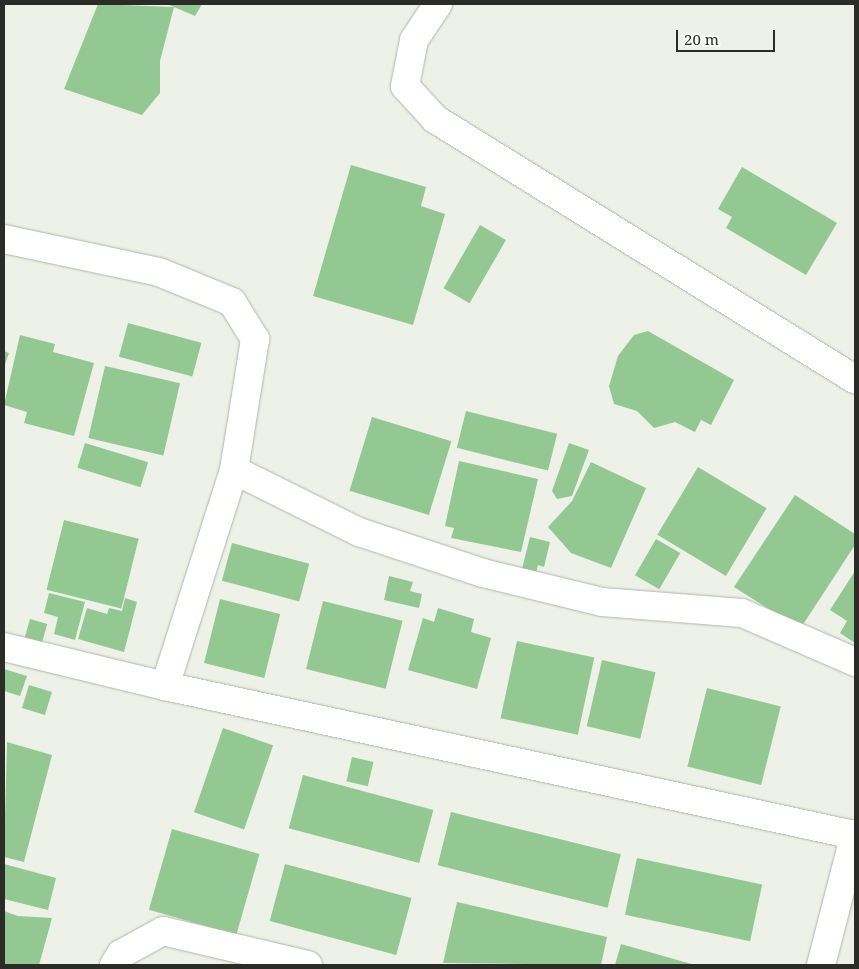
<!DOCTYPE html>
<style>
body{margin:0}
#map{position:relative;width:859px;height:969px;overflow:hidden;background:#edf1e7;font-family:"Noto Serif",serif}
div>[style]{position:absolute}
.building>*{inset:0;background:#94c892;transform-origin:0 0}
.roads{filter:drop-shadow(0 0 1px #b1b5ab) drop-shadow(0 0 1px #b1b5ab)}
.minor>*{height:28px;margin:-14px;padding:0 14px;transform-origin:14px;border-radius:14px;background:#fff}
span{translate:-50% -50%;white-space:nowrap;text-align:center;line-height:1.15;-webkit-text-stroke:4px #fbfff4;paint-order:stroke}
.frame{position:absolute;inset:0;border:5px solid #2b2c28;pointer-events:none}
.scale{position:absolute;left:676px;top:30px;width:99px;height:22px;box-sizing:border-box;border:2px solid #2b2c28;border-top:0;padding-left:6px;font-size:15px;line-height:18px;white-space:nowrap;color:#2b2c28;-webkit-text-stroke:4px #fbfff4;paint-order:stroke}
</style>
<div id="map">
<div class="building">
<i style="clip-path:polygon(98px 4px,174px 7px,160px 61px,160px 93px,142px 115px,64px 89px)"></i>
<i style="clip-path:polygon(167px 4px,202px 4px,195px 16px)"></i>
<i style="clip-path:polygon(351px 165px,426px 187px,421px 206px,445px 214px,413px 325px,313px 296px)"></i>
<i style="clip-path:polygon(742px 167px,837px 223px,806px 275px,726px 228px,732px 217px,718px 209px)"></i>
<i style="left:480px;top:225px;width:30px;height:73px;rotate:30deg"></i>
<i style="left:128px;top:323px;width:76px;height:35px;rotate:15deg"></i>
<i style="clip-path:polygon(648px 331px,734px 380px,711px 425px,701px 420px,695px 432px,675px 422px,654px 428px,637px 411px,614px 404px,609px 386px,618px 356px,634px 335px)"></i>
<i style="clip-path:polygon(20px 335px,55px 344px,53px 352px,94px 363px,74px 436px,24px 423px,27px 412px,4px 405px)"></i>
<i style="clip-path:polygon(4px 351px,9px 353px,4px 367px)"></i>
<i style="left:105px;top:366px;width:77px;height:74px;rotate:13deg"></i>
<i style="left:466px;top:411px;width:94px;height:38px;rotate:14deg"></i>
<i style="left:372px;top:417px;width:83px;height:77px;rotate:17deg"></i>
<i style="left:85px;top:443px;width:66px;height:26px;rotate:17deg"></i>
<i style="clip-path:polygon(569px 443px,589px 450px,572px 496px,557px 499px,552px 491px)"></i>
<i style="clip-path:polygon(459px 461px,538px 479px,521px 552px,451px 538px,454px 528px,445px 526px)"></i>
<i style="clip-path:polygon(591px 462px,646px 488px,611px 568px,571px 553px,548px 527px,572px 501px)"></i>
<i style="left:698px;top:467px;width:80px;height:79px;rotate:31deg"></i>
<i style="clip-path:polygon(795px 495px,855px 534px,855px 545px,800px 629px,734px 587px)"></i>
<i style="left:64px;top:520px;width:77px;height:72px;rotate:14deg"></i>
<i style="clip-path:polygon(530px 537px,550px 542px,544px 567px,538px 565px,536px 573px,522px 569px)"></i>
<i style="left:656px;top:539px;width:28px;height:42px;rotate:30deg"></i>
<i style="left:232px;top:543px;width:80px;height:39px;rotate:15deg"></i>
<i style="clip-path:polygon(855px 571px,855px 643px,840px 633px,847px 621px,830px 610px)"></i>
<i style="clip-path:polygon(389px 576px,413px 582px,410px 591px,422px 594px,419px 608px,384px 600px)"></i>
<i style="clip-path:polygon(49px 593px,85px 602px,75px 640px,54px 634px,58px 617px,44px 613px)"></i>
<i style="clip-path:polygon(125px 598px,137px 602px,124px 652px,78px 639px,87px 608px,107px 614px,109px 608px,122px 611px)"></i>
<i style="left:220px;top:599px;width:62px;height:66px;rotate:14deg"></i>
<i style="left:323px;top:601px;width:82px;height:70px;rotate:14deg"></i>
<i style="clip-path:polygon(438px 608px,474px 619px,471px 632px,491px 638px,477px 689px,408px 670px,423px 618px,434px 622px)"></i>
<i style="left:30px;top:619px;width:18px;height:19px;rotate:16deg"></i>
<i style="left:517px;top:641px;width:79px;height:79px;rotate:12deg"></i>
<i style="left:602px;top:660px;width:55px;height:68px;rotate:13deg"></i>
<i style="clip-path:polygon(4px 669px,27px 676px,20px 696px,4px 691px)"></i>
<i style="left:29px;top:685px;width:24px;height:24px;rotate:17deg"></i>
<i style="left:707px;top:688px;width:76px;height:81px;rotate:14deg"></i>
<i style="left:223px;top:728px;width:53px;height:89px;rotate:19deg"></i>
<i style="clip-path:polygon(7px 742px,52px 755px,24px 862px,4px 857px)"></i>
<i style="left:352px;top:757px;width:22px;height:25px;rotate:13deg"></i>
<i style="left:303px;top:775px;width:135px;height:55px;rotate:15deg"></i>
<i style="left:451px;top:812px;width:175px;height:55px;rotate:14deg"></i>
<i style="left:172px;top:829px;width:91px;height:84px;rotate:16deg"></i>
<i style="left:637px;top:858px;width:128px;height:58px;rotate:12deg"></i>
<i style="clip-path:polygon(4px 864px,56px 878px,48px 910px,4px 899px)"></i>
<i style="left:285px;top:864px;width:131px;height:59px;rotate:15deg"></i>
<i style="clip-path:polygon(457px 902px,607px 937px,601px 965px,443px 963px)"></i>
<i style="clip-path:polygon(4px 911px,18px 916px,52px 918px,39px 965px,4px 965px)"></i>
<i style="clip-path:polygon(621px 944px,695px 965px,615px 965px)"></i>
</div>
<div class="roads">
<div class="minor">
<i style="left:438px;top:4px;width:43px;rotate:123.7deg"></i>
<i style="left:414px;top:40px;width:47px;rotate:101.1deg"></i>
<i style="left:405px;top:86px;width:45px;rotate:47.7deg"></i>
<i style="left:435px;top:119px;width:494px;rotate:31.8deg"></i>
<i style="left:4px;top:239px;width:158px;rotate:12deg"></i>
<i style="left:159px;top:272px;width:79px;rotate:22.3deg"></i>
<i style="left:232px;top:302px;width:44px;rotate:58.1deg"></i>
<i style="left:255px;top:339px;width:133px;rotate:99.1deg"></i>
<i style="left:234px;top:470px;width:227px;rotate:107.7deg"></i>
<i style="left:234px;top:470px;width:140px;rotate:26.4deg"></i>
<i style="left:359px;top:532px;width:131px;rotate:18.3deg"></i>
<i style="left:483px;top:573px;width:122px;rotate:13.7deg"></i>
<i style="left:602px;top:602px;width:140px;rotate:4.5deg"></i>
<i style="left:742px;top:613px;width:123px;rotate:23.4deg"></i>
<i style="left:4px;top:647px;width:166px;rotate:13.6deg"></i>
<i style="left:165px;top:686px;width:705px;rotate:12.2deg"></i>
<i style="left:114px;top:965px;width:13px;rotate:-58deg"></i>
<i style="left:121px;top:954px;width:48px;rotate:-28.7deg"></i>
<i style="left:163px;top:931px;width:149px;rotate:13.2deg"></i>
<i style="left:821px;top:965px;width:135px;rotate:-75.5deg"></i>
</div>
</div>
<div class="frame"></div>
<div class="scale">20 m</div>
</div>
